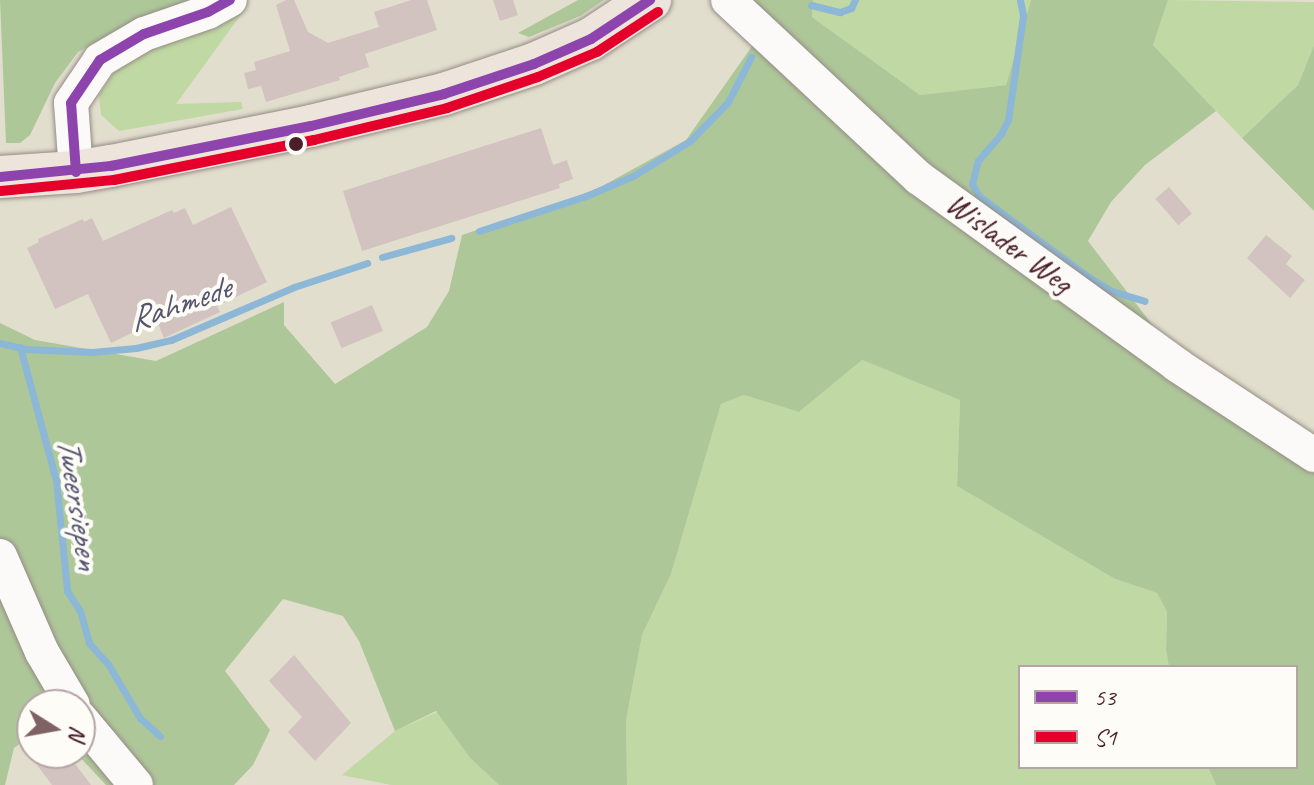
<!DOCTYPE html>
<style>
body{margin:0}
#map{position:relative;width:1314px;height:785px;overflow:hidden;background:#e2decd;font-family:Caveat,sans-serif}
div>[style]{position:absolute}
.green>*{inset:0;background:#c0d8a3}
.forest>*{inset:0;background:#aec799}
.stream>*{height:7px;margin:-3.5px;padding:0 3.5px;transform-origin:3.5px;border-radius:3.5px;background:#8cb7d6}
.building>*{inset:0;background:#d2c3c0;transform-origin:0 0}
.roads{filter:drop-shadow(0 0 2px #958c86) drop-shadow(0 0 2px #958c86)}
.minor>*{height:34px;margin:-17px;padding:0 17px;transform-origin:17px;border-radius:17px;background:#fbfaf8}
.major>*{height:42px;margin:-21px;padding:0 21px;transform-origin:21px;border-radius:21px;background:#ede5dc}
.bus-1>*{height:10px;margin:-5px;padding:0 5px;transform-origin:5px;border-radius:5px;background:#8e44ad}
.bus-2>*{height:10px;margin:-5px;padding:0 5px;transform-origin:5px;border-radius:5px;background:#e4002b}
.dots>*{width:22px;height:22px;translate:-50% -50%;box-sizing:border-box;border:4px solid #fdfcf7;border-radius:50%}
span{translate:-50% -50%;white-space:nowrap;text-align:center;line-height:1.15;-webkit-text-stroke:8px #fdfcf7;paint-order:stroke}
.street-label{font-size:32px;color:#4a1f2b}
.water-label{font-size:34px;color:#565571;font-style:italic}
.legend{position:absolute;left:1018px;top:665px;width:280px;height:104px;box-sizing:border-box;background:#fdfcf7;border:2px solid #b5a4a5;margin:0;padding:10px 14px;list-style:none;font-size:24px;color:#4a1f2b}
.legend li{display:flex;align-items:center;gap:16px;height:40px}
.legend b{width:40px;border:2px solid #b5a4a5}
.north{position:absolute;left:16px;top:689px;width:80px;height:80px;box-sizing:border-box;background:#fdfcf7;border:2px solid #b5a4a5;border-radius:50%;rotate:101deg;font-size:22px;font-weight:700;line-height:32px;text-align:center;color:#4a1f2b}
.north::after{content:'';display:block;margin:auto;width:28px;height:36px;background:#7f6264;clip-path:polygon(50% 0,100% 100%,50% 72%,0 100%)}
</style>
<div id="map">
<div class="green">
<i style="clip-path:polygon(813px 0,1031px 0,1006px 85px,920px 95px,812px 17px)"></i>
<i style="clip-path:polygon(1168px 0,1314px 2px,1314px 45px,1298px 85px,1242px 138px,1153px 45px)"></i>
<i style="clip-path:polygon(245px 9px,176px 104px,241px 102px,243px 109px,119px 131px,101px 115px,99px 95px,115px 71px,151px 49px,213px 26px)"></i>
<i style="clip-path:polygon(862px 360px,960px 400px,957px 486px,1115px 579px,1157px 593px,1167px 612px,1166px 650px,1169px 667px,1020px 667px,1020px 767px,1208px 767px,1216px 785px,627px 785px,626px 721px,642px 635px,671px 574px,721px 404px,744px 395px,799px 412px)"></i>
<i style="clip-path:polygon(437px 712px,470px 758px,499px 785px,391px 785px,342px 775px,395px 731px)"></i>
</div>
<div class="forest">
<i style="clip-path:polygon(0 0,197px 0,119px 29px,78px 52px,55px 83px,30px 135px,20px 143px,6px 143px)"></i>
<i style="clip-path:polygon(578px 0,604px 0,580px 16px,529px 37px,518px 33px)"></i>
<i style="clip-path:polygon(749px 0,813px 0,812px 17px,920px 95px,1006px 85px,1031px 0,1168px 0,1153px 45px,1216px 111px,1145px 165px,1111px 202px,1088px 241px,1180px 361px,981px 214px)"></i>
<i style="clip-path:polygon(755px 42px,1314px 464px,1314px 785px,1216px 785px,1208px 767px,1296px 767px,1296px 667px,1169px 667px,1166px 650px,1167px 612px,1157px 593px,1115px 579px,957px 486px,960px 400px,862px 360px,799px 412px,744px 395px,721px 404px,671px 574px,642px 635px,626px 721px,627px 785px,499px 785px,470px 758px,436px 711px,395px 731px,359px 641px,343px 616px,283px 599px,225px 671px,270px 730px,253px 765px,234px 785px,106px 785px,76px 753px,80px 753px,80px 705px,32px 705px,32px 735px,14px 748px,5px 785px,0 785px,0 323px,35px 340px,156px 361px,284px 302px,284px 325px,335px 384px,427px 327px,449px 291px,462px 235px,595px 190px,686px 140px)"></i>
<i style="clip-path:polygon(1314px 45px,1314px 211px,1242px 138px,1298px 85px)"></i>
</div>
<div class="stream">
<i style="left:1020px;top:0;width:16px;rotate:79deg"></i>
<i style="left:1023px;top:16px;width:105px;rotate:98.2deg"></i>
<i style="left:1008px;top:120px;width:16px;rotate:117deg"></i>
<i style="left:1001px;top:134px;width:35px;rotate:131deg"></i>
<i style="left:978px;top:160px;width:25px;rotate:104deg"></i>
<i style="left:972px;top:184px;width:14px;rotate:60deg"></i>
<i style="left:979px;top:196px;width:138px;rotate:36.5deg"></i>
<i style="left:1090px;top:278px;width:26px;rotate:31deg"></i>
<i style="left:1112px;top:291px;width:34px;rotate:17deg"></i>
<i style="left:811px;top:5px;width:30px;rotate:14deg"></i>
<i style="left:840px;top:12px;width:12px;rotate:-20deg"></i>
<i style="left:851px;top:8px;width:9px;rotate:-63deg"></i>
<i style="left:479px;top:231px;width:113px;rotate:-18.1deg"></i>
<i style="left:586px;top:196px;width:51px;rotate:-23.1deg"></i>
<i style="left:633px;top:176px;width:67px;rotate:-31.6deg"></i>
<i style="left:690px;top:141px;width:54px;rotate:-45.7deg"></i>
<i style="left:728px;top:102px;width:51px;rotate:-62.9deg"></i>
<i style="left:382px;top:257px;width:72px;rotate:-15.4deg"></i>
<i style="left:0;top:343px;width:27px;rotate:13deg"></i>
<i style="left:26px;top:349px;width:66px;rotate:2.6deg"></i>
<i style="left:92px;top:352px;width:44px;rotate:-5.2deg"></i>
<i style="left:136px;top:348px;width:36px;rotate:-13deg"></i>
<i style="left:171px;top:340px;width:134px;rotate:-23.3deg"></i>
<i style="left:294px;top:287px;width:77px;rotate:-18.2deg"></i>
<i style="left:20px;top:347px;width:138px;rotate:74.9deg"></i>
<i style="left:56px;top:480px;width:112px;rotate:84.3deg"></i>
<i style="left:67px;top:591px;width:24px;rotate:57deg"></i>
<i style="left:80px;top:611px;width:33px;rotate:74deg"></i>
<i style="left:89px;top:643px;width:28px;rotate:48deg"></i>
<i style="left:108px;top:664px;width:63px;rotate:59.3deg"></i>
<i style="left:140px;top:718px;width:27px;rotate:42deg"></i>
</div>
<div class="building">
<i style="clip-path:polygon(286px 0,294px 0,308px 32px,328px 43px,379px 27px,374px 12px,411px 0,427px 0,437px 30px,365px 54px,369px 67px,339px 77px,340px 80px,266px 102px,261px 86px,248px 89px,244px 73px,256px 70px,254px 62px,290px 51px,276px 5px)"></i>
<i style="clip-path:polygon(493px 0,513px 0,518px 15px,500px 21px)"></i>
<i style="clip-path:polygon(541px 128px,553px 165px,567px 160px,573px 179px,559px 184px,560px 188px,362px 251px,343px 191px)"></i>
<i style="left:1169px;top:187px;width:35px;height:18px;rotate:49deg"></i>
<i style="clip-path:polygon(231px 207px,267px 282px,217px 306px,220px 312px,164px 338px,157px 321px,111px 343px,88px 294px,55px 309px,27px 248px,39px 242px,38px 239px,83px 219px,84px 222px,92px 218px,103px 241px,172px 210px,174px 213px,185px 208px,193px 225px)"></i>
<i style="clip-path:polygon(1266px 235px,1292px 256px,1286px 264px,1305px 280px,1290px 298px,1247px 258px)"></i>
<i style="left:372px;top:305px;width:28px;height:45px;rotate:67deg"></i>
<i style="clip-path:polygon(294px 655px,351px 723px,315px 761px,288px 732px,302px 717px,269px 681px)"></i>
<i style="clip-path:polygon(28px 753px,67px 753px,91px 785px,52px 785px)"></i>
</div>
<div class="roads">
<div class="minor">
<i style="left:728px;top:0;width:261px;rotate:43deg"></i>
<i style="left:919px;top:178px;width:319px;rotate:35.9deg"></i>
<i style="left:1177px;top:365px;width:164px;rotate:33.3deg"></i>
<i style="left:76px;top:172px;width:69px;rotate:-94.1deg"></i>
<i style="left:71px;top:103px;width:52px;rotate:-56deg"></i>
<i style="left:100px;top:60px;width:51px;rotate:-30.6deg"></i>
<i style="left:144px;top:34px;width:68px;rotate:-19deg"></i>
<i style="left:208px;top:12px;width:25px;rotate:-29deg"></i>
<i style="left:0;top:556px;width:105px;rotate:66.4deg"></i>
<i style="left:42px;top:652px;width:61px;rotate:59.7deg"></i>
<i style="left:80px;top:718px;width:87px;rotate:50.1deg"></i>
</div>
<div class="major">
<i style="left:0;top:177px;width:76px;rotate:-3.8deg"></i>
<i style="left:76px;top:172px;width:36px;rotate:-10deg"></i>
<i style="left:111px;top:166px;width:204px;rotate:-11.3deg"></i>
<i style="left:311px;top:126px;width:137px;rotate:-13.5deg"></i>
<i style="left:444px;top:94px;width:95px;rotate:-18.4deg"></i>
<i style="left:534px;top:64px;width:62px;rotate:-23.7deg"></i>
<i style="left:591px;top:39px;width:71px;rotate:-33.5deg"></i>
</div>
</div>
<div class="bus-1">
<i style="left:76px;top:172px;width:69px;rotate:-94.1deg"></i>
<i style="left:71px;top:103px;width:52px;rotate:-56deg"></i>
<i style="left:100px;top:60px;width:51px;rotate:-30.6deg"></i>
<i style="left:144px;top:34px;width:68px;rotate:-19deg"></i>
<i style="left:208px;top:12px;width:25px;rotate:-29deg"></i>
<i style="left:0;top:177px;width:112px;rotate:-5.7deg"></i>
<i style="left:111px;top:166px;width:204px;rotate:-11.3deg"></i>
<i style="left:311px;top:126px;width:137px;rotate:-13.5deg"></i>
<i style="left:444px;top:94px;width:95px;rotate:-18.4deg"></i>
<i style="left:534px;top:64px;width:62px;rotate:-23.7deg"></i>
<i style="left:591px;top:39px;width:71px;rotate:-33.5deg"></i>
</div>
<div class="bus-2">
<i style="left:1px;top:191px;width:114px;rotate:-5.6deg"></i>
<i style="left:114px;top:180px;width:204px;rotate:-11.3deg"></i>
<i style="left:314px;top:140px;width:137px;rotate:-13.5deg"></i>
<i style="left:447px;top:108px;width:96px;rotate:-18.8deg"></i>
<i style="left:538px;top:77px;width:64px;rotate:-23deg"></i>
<i style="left:597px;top:52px;width:73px;rotate:-33.3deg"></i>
</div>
<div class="dots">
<i style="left:296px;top:144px;background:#4a1f2b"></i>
</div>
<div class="street-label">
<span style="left:1009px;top:243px;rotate:36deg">Wislader Weg</span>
</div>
<div class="water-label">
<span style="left:179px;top:303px;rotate:-19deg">Rahmede</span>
<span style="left:79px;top:503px;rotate:81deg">Tweersiepen</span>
</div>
<ul class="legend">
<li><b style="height:10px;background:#8e44ad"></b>53</li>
<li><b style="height:10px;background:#e4002b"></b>S1</li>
</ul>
<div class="north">N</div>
</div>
